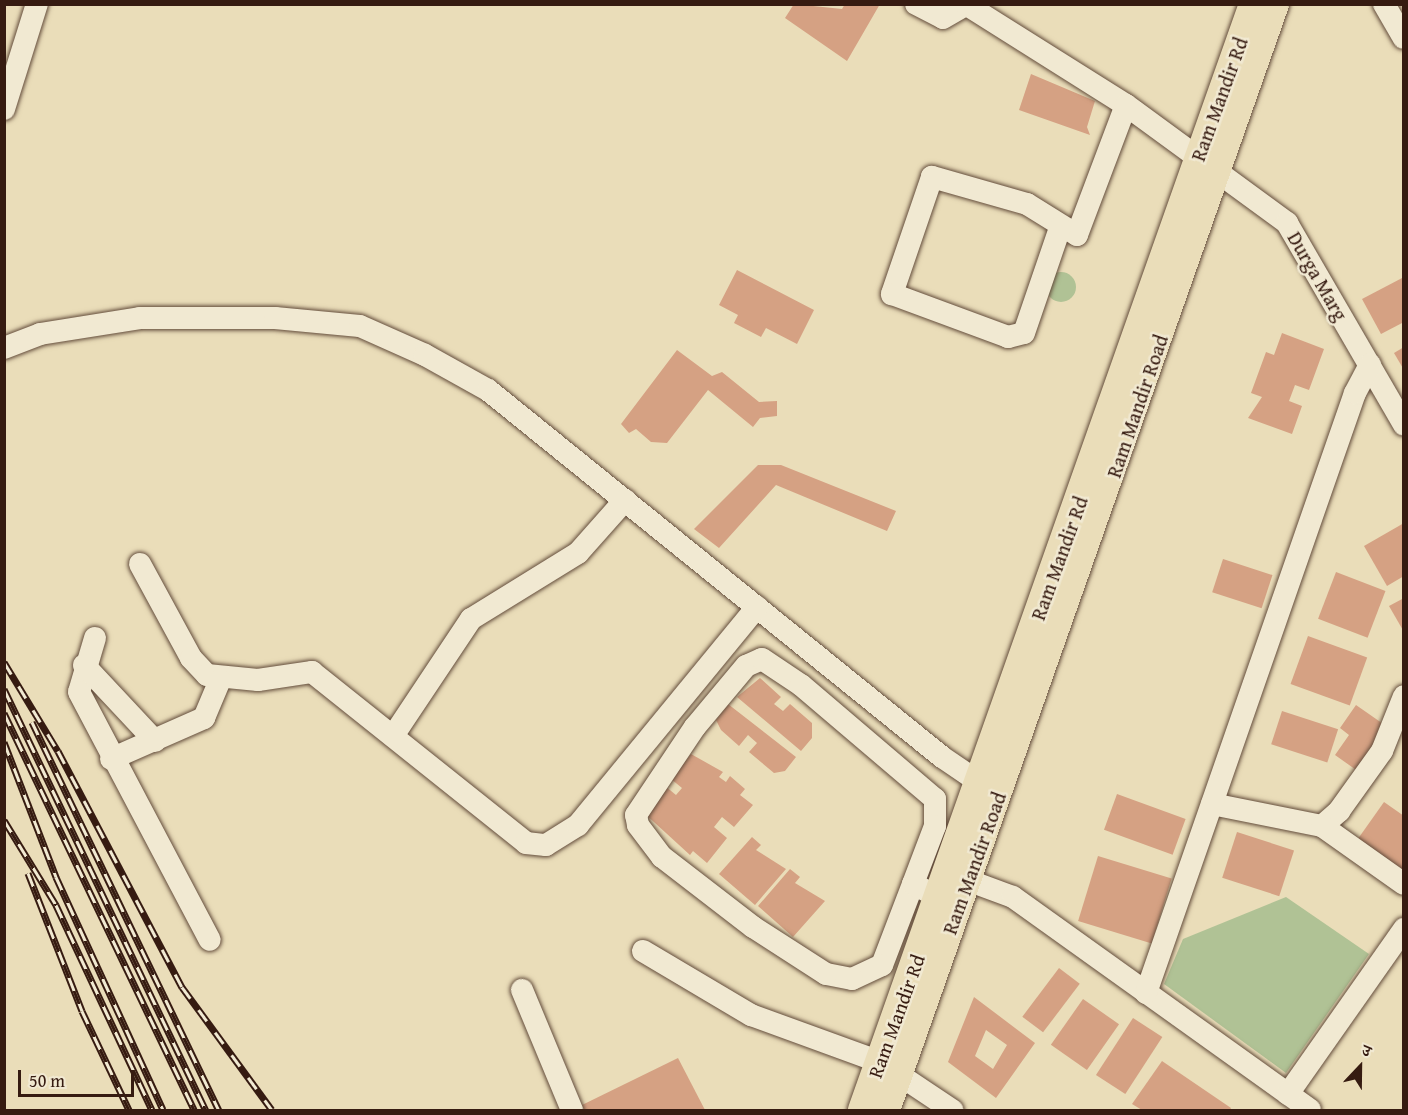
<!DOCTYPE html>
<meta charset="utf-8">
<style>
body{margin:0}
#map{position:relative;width:1408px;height:1115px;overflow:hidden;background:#eaddb9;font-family:"Gentium Book Plus","Noto Serif Devanagari",serif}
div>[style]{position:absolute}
.green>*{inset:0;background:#b0c295}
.round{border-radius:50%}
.building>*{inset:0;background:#d5a183;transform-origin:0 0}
.roads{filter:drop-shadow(0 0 2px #634c3b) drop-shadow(0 0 2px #634c3b)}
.minor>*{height:22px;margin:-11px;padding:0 11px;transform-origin:11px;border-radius:11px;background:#f1e9d2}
.major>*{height:28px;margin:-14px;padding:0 14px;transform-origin:14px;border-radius:14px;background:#eaddb9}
.rail>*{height:7px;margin-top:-3.5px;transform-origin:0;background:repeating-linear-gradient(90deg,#f1e9d2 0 14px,#361b11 0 28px);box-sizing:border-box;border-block:2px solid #361b11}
span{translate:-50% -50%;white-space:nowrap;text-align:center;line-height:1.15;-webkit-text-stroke:5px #f1e9d2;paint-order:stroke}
.street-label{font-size:20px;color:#361b11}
.frame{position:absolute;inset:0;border:6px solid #361b11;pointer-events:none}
.north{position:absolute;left:1330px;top:1037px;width:60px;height:60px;-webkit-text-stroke:4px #f1e9d2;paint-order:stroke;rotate:22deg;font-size:16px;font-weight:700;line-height:24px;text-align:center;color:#361b11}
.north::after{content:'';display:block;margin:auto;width:21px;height:27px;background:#361b11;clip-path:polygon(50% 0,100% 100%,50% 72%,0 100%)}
.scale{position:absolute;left:18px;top:1070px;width:116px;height:27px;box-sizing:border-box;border:3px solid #361b11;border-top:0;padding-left:8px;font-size:18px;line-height:21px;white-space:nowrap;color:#361b11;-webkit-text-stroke:4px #f1e9d2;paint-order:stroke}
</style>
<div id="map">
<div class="green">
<i class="round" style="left:1046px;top:272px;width:30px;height:30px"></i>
<i style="clip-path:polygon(1286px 897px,1369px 954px,1286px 1073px,1164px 984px,1183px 939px)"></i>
</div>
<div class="building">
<i style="clip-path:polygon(794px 4px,842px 9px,845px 4px,880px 4px,847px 61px,785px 18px)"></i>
<i style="clip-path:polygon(1031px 74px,1095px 101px,1087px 127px,1090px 135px,1019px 110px)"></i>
<i style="clip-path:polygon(737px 270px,814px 310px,797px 344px,766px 328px,761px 337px,734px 323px,738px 315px,719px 305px)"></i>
<i style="clip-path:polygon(1404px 277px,1404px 322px,1381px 334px,1362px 299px)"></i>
<i style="clip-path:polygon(1282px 333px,1324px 349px,1309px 390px,1295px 385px,1289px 401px,1302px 406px,1292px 434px,1248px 418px,1262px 397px,1251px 393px,1266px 352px,1274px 355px)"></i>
<i style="clip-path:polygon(1404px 347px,1404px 370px,1394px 353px)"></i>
<i style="clip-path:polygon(677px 350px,712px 376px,722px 372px,759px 402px,777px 401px,777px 416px,760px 418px,753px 427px,708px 390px,667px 443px,651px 442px,636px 429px,629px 433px,621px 424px)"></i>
<i style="clip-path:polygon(758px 465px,781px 465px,896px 511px,887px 531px,776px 485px,719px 548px,694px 529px)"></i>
<i style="clip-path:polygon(1404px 523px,1404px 576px,1387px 586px,1364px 546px)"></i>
<i style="left:1223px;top:559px;width:52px;height:35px;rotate:18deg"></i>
<i style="left:1336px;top:572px;width:53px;height:50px;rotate:21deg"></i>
<i style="clip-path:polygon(1404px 598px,1404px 632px,1389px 606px)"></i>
<i style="left:1308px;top:636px;width:63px;height:51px;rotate:20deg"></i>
<i style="clip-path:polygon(760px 678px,781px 697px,774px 704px,783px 711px,790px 704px,812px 723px,812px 738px,801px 751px,737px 697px)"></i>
<i style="clip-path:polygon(728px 704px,796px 757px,785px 771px,774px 773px,749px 752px,757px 743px,748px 735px,739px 746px,721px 730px,716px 720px)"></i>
<i style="clip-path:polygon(1356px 705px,1389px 728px,1359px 772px,1335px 755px,1349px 735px,1340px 728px)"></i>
<i style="left:1282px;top:711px;width:59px;height:35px;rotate:18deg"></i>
<i style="clip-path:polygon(691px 754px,723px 772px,719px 777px,726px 782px,730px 776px,745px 789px,740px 795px,753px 805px,734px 827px,722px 817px,714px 827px,727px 838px,707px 863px,693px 851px,690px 855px,643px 812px,665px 786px,676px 795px,682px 788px,671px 779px)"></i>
<i style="left:1117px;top:794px;width:73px;height:38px;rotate:20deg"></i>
<i style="clip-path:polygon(1384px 802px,1404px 816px,1404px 877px,1355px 843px)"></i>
<i style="left:1237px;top:832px;width:60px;height:48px;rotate:18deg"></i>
<i style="clip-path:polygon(752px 837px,761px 845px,756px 850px,786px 869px,755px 905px,719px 874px)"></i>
<i style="left:1098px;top:856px;width:77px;height:68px;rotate:17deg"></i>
<i style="clip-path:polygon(790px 869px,800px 877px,795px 883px,825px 901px,793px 937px,758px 906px)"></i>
<i style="left:1059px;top:968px;width:26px;height:61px;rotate:37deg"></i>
<i style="clip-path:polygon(evenodd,974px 997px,1035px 1043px,996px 1098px,948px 1062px,974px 997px,986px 1030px,1007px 1045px,993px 1069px,975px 1056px,986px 1030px)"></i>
<i style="left:1083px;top:999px;width:44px;height:56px;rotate:35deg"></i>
<i style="left:1133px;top:1018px;width:35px;height:68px;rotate:33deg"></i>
<i style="clip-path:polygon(678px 1058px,705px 1110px,584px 1110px,582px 1105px)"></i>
<i style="clip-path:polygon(1162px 1061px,1231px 1108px,1230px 1110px,1142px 1110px,1132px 1104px)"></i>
</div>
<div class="roads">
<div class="minor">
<i style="left:916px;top:4px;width:30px;rotate:27deg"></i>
<i style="left:943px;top:18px;width:28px;rotate:-30deg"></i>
<i style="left:1384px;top:4px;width:39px;rotate:60deg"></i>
<i style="left:967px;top:5px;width:188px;rotate:32.2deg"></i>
<i style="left:1126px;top:105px;width:139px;rotate:110.7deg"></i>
<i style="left:1077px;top:235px;width:59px;rotate:-148.2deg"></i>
<i style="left:1027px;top:204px;width:99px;rotate:-164.1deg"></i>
<i style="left:932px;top:177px;width:124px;rotate:108.9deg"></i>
<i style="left:892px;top:294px;width:124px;rotate:20.3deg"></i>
<i style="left:1008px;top:337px;width:16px;rotate:-14deg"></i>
<i style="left:1024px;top:333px;width:111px;rotate:-71.1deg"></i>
<i style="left:1126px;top:105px;width:200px;rotate:36.2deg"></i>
<i style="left:1287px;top:223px;width:233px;rotate:59.9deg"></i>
<i style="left:4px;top:109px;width:110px;rotate:-72.6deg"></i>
<i style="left:4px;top:348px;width:39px;rotate:-21deg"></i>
<i style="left:40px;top:334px;width:101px;rotate:-9.1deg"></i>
<i style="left:140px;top:318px;width:135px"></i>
<i style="left:275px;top:318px;width:85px;rotate:5.4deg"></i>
<i style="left:360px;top:326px;width:71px;rotate:24deg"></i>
<i style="left:425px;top:355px;width:72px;rotate:29.1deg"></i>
<i style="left:488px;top:390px;width:584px;rotate:38.95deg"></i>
<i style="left:942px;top:757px;width:60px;rotate:34.2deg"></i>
<i style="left:140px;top:564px;width:107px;rotate:61.5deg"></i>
<i style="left:191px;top:658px;width:23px;rotate:47deg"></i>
<i style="left:207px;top:675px;width:51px;rotate:5.6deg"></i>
<i style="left:258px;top:680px;width:55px;rotate:-8.4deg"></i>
<i style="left:312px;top:672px;width:274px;rotate:38.6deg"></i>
<i style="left:526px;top:843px;width:20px;rotate:6deg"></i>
<i style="left:546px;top:845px;width:38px;rotate:-32deg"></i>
<i style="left:578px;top:825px;width:282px;rotate:-50.6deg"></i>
<i style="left:95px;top:638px;width:56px;rotate:106.5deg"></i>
<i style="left:79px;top:692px;width:280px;rotate:62.2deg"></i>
<i style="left:84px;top:665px;width:104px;rotate:46.9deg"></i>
<i style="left:393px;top:736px;width:141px;rotate:-56.3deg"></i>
<i style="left:471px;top:619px;width:126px;rotate:-31.7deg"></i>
<i style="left:578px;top:553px;width:71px;rotate:-48.4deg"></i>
<i style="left:111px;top:759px;width:102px;rotate:-23.8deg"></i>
<i style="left:204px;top:718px;width:41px;rotate:-67.2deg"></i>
<i style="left:1212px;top:804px;width:112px;rotate:11.3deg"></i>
<i style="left:1322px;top:826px;width:23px;rotate:-41deg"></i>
<i style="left:1339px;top:811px;width:74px;rotate:-54.4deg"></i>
<i style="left:1382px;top:751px;width:59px;rotate:-68.2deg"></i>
<i style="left:1322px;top:826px;width:100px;rotate:35.3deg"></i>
<i style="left:967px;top:880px;width:49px;rotate:20.3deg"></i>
<i style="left:1013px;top:897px;width:365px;rotate:35.6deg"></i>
<i style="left:913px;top:884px;width:87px;rotate:110.9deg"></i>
<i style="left:882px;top:965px;width:33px;rotate:155deg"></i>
<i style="left:852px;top:979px;width:26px;rotate:-169deg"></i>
<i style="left:826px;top:974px;width:87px;rotate:-147.2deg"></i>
<i style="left:753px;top:927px;width:115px;rotate:-142.4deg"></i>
<i style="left:662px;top:857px;width:40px;rotate:-127deg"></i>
<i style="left:638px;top:825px;width:10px;rotate:-101deg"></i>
<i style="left:636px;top:815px;width:106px;rotate:-56.2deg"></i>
<i style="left:695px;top:727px;width:80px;rotate:-50.1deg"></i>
<i style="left:746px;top:666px;width:17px;rotate:-24deg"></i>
<i style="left:762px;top:659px;width:47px;rotate:33.7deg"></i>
<i style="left:801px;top:685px;width:176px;rotate:40.4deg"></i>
<i style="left:935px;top:799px;width:27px;rotate:90deg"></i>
<i style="left:935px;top:826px;width:62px;rotate:110.8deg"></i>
<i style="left:913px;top:884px;width:29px;rotate:27deg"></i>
<i style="left:643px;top:951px;width:126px;rotate:30.7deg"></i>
<i style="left:751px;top:1015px;width:137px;rotate:20deg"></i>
<i style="left:880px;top:1062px;width:87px;rotate:33.7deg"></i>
<i style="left:522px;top:990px;width:130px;rotate:67.4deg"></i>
<i style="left:1146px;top:993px;width:635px;rotate:-70.8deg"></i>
<i style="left:1355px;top:393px;width:32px;rotate:-62deg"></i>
<i style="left:1288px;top:1094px;width:202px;rotate:-54.9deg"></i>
</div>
<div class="major">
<i style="left:862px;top:1110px;width:1173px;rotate:-70.53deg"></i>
<i style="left:886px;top:1110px;width:1172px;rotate:-70.62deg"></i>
</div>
</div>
<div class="rail">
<i style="left:4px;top:662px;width:104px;rotate:58.8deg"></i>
<i style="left:58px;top:751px;width:267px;rotate:62.3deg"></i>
<i style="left:182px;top:987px;width:152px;rotate:53.8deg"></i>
<i style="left:4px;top:689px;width:467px;rotate:64.4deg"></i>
<i style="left:4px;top:713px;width:440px;rotate:64.4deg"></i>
<i style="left:32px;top:722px;width:431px;rotate:64.3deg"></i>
<i style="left:4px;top:742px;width:145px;rotate:68.9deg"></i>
<i style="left:56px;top:877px;width:256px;rotate:65.3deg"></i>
<i style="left:4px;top:820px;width:100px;rotate:58.5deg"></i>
<i style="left:56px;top:905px;width:226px;rotate:64.9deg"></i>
<i style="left:28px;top:873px;width:148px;rotate:68.6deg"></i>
<i style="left:82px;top:1011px;width:110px;rotate:64.6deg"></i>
</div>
<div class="street-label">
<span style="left:1219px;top:99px;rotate:-70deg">Ram Mandir Rd</span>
<span style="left:1318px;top:276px;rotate:60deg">Durga Marg</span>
<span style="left:1137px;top:406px;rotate:-71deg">Ram Mandir Road</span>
<span style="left:1059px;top:558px;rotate:-70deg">Ram Mandir Rd</span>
<span style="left:974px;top:863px;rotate:-70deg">Ram Mandir Road</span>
<span style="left:896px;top:1016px;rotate:-70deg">Ram Mandir Rd</span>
</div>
<div class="frame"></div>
<div class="north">उ</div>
<div class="scale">50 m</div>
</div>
